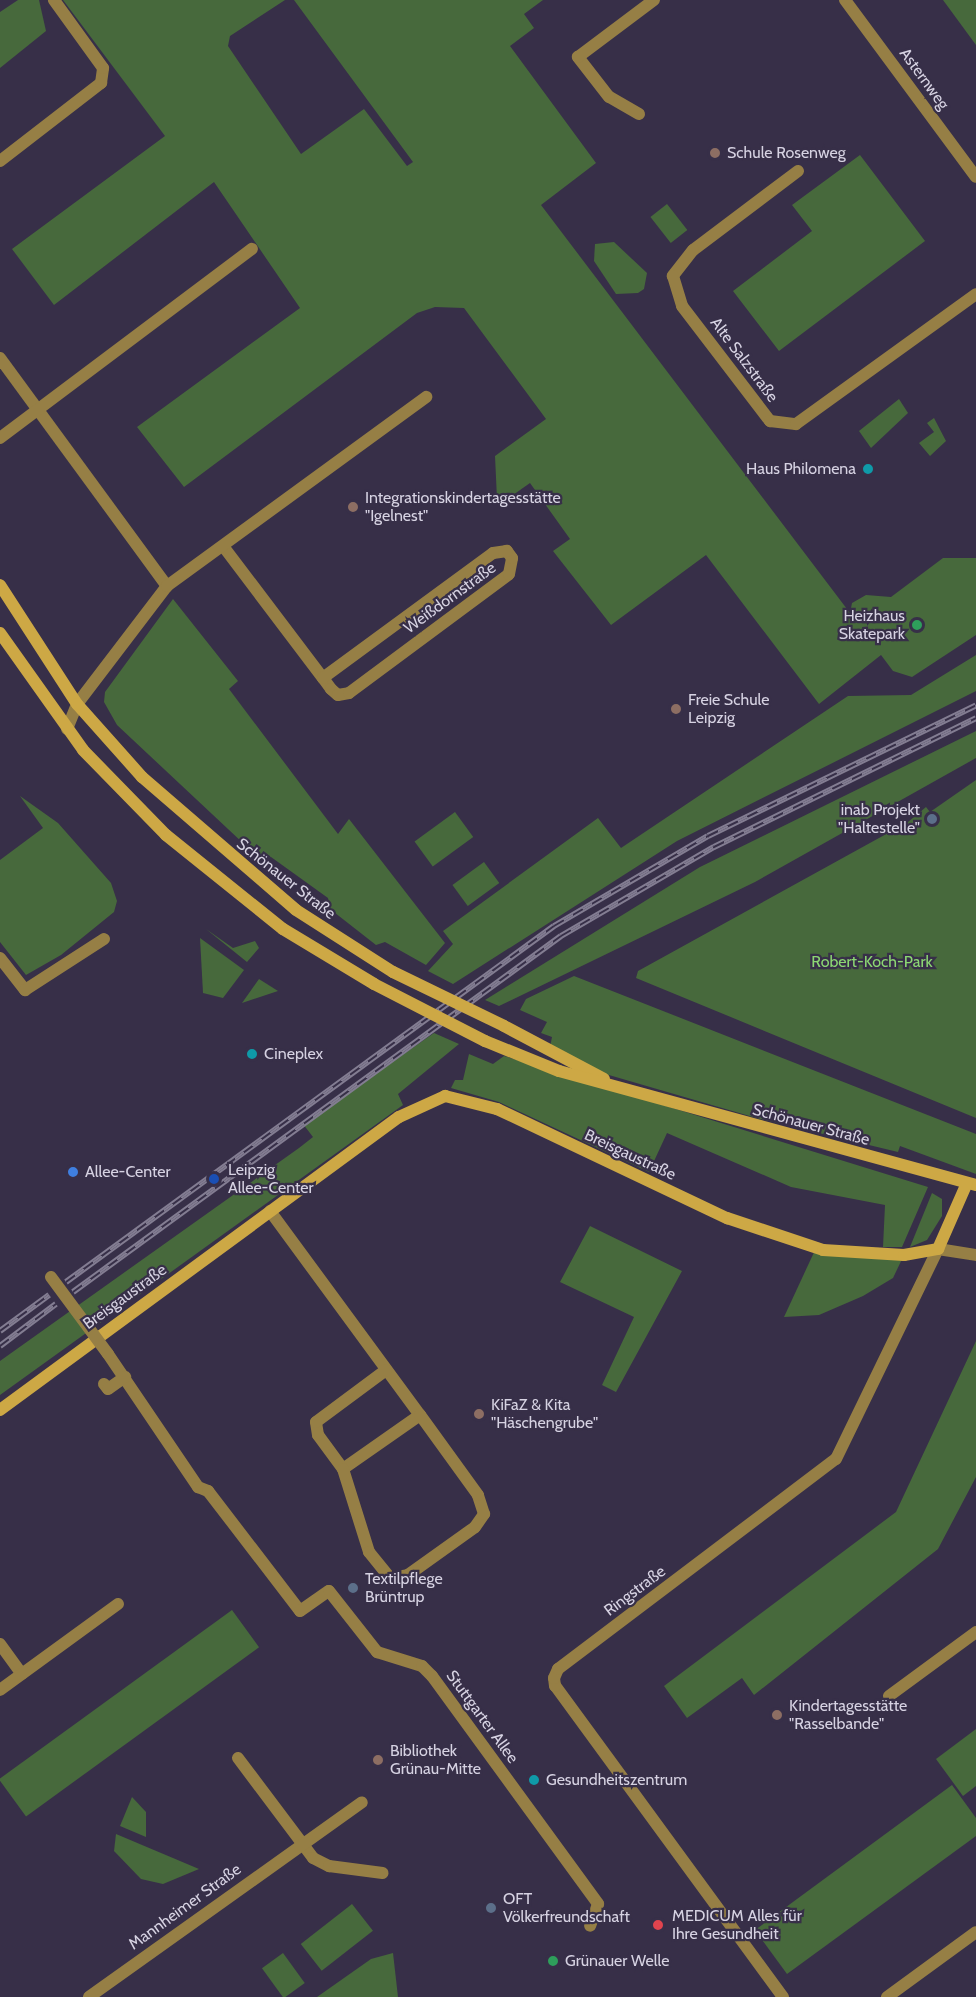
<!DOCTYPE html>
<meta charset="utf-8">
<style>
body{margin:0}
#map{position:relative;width:976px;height:1997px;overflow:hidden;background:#372f48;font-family:Cabin,sans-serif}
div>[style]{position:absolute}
.green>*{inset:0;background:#47693c;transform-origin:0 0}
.street>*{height:12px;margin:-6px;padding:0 6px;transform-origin:6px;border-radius:6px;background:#967f45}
.secondary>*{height:12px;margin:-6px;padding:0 6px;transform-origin:6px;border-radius:6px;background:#cda845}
.rail>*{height:6px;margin-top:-3px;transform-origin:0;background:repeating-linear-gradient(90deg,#372f48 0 11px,#837d92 0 22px);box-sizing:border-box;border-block:2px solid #837d92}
.street-bridge>*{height:12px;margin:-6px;padding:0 6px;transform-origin:6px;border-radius:6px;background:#967f45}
.secondary-bridge>*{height:12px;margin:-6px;padding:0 6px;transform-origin:6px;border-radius:6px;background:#cda845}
.dots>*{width:16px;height:16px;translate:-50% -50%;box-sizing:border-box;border:3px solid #372f48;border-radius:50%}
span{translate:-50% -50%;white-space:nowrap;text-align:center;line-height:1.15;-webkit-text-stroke:4.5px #372f48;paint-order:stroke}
.street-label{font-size:16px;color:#d6d2e2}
.poi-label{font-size:16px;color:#d6d2e2}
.left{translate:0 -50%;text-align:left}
.right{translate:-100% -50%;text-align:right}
.park-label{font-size:16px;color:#8cd773}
</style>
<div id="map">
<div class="green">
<i style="clip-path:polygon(18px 0,39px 0,46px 31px,0 68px,0 12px)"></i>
<i style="clip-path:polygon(63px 0,285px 0,230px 36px,228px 46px,301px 154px,364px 109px,407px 166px,413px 162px,294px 0,543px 0,524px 14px,534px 28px,510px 46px,596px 163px,541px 205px,850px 613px,852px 603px,866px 595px,891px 597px,943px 558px,976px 558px,976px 635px,912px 677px,893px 671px,881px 655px,819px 704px,706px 555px,611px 625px,553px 551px,570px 539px,530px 483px,503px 502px,497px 499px,495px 456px,546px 419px,464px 308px,435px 307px,417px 313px,184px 487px,137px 427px,300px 308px,214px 182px,54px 305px,12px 249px,165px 136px)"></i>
<i style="clip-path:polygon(943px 0,976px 0,976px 45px)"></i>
<i style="clip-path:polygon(860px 155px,925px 241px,779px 351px,733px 291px,812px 231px,792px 205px)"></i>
<i style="left:667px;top:204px;width:33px;height:21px;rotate:52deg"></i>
<i style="clip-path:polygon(614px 242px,647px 273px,644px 289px,638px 293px,616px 294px,594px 261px,595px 244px)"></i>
<i style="clip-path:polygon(899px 399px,908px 413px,871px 448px,859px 431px)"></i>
<i style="clip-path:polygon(934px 418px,946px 441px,930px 456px,919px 443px,934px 432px,927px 423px)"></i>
<i style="clip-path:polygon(173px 599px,238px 681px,229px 689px,338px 834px,349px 819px,445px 943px,426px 965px,385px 942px,376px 945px,330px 909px,328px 898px,271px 857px,260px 859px,117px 725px,104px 702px,105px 692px)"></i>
<i style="clip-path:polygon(976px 655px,976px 691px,677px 841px,453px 984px,428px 971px,453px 944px,443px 931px,598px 818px,621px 848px,848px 696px,911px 695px)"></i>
<i style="clip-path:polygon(976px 731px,976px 758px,755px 882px,499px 1006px,485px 1000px,700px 867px)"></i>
<i style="clip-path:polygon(976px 780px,976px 1118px,636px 978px,638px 971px,908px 822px,926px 807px,930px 812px)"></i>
<i style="clip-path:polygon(20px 796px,58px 823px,111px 883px,117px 901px,114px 912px,61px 955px,26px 975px,0 942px,0 860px,43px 828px)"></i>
<i style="left:455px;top:812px;width:31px;height:50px;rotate:54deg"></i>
<i style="left:484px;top:862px;width:26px;height:39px;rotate:54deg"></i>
<i style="clip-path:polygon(206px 929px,233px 948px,255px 941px,259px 948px,247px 962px)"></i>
<i style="clip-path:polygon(200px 938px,244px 970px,223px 998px,203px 993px)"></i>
<i style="clip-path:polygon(574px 976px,976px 1134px,976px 1174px,900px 1146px,898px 1152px,753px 1117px,602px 1073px,550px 1047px,552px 1037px,541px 1033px,547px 1022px,520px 1010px,526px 999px)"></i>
<i style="clip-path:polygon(259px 979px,278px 991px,242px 1003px)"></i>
<i style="clip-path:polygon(434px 1033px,459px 1044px,398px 1094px,403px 1105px,0 1395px,0 1361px,299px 1148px,313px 1137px,303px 1124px)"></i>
<i style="clip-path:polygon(469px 1054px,493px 1064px,504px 1056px,928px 1187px,902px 1247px,883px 1247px,885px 1205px,791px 1187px,667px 1133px,649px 1172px,499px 1102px,451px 1088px,455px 1080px,463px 1080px)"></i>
<i style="clip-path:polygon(932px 1193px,942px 1199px,942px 1216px,927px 1240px,910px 1247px)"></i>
<i style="clip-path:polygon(590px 1226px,682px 1271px,616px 1392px,602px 1385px,634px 1317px,560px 1282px)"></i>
<i style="clip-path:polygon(816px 1248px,904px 1255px,893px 1278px,863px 1296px,819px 1315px,784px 1317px)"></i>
<i style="clip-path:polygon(976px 1341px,976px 1477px,938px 1549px,754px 1695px,742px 1678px,687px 1718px,664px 1686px,896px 1512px)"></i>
<i style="left:232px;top:1610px;width:46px;height:288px;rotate:54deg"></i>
<i style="clip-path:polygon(976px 1729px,976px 1786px,963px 1796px,936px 1759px)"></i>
<i style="clip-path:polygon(952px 1785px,976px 1818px,976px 1836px,787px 1974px,755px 1930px)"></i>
<i style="clip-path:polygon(132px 1797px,146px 1812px,146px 1837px,120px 1826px)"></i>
<i style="clip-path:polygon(116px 1834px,199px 1869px,163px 1884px,141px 1879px,114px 1851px)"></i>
<i style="left:352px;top:1904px;width:34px;height:65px;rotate:52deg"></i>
<i style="left:283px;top:1953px;width:37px;height:26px;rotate:54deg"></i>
<i style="clip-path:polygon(393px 1953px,398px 1997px,317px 1997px,371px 1959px)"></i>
</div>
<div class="street">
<i style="left:845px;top:0;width:220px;rotate:53.5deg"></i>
<i style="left:639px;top:114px;width:34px;rotate:-150deg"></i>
<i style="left:609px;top:97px;width:51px;rotate:-127.8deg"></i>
<i style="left:578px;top:57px;width:95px;rotate:-36.9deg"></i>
<i style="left:0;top:161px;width:128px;rotate:-37.7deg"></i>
<i style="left:101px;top:83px;width:15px;rotate:-82deg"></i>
<i style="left:103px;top:68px;width:84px;rotate:-125.8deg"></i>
<i style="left:798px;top:171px;width:131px;rotate:143deg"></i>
<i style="left:693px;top:250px;width:33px;rotate:128deg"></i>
<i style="left:673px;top:276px;width:31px;rotate:73deg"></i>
<i style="left:682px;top:306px;width:145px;rotate:52.6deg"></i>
<i style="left:770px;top:421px;width:26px;rotate:7deg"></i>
<i style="left:796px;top:424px;width:222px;rotate:-35.8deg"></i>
<i style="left:0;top:358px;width:283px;rotate:53.8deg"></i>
<i style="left:0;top:438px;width:315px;rotate:-36.9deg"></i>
<i style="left:223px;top:546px;width:166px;rotate:52.9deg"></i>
<i style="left:323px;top:678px;width:14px;rotate:54deg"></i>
<i style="left:331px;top:689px;width:9px;rotate:41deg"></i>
<i style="left:338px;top:695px;width:11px;rotate:-10deg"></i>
<i style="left:349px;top:693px;width:199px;rotate:-36.6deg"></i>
<i style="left:509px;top:574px;width:16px;rotate:-79deg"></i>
<i style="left:512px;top:558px;width:9px;rotate:-126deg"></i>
<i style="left:507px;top:551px;width:14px;rotate:172deg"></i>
<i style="left:493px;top:553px;width:211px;rotate:143.7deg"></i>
<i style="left:67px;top:729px;width:27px;rotate:-68deg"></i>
<i style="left:77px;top:704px;width:148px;rotate:-52.7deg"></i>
<i style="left:167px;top:586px;width:321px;rotate:-36.1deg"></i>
<i style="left:0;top:958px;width:41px;rotate:52deg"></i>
<i style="left:25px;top:990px;width:94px;rotate:-32.8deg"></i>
<i style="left:270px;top:1211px;width:253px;rotate:53.7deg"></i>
<i style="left:420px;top:1415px;width:94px;rotate:145deg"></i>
<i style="left:343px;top:1469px;width:42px;rotate:-126.3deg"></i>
<i style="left:318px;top:1435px;width:13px;rotate:-99deg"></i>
<i style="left:316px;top:1422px;width:87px;rotate:-36.6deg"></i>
<i style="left:108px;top:1354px;width:161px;rotate:55.9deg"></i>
<i style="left:198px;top:1487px;width:11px;rotate:22deg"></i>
<i style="left:208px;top:1491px;width:151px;rotate:52.5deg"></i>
<i style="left:300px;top:1611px;width:35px;rotate:-35deg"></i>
<i style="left:329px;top:1591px;width:78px;rotate:51.8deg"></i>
<i style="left:377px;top:1652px;width:47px;rotate:17.3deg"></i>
<i style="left:422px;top:1666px;width:14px;rotate:45deg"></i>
<i style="left:432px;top:1676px;width:282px;rotate:53.9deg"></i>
<i style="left:598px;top:1904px;width:23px;rotate:110deg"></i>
<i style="left:104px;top:1384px;width:6px;rotate:51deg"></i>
<i style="left:108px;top:1389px;width:21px;rotate:-35deg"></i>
<i style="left:343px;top:1469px;width:87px;rotate:72.6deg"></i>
<i style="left:369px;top:1552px;width:33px;rotate:51deg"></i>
<i style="left:390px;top:1578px;width:18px;rotate:-9deg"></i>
<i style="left:408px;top:1575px;width:82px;rotate:-35.6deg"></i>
<i style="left:475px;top:1527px;width:16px;rotate:-55deg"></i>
<i style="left:484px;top:1514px;width:20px;rotate:-108deg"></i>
<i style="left:478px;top:1495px;width:99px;rotate:-125.9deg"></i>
<i style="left:0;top:1644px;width:37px;rotate:54deg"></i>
<i style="left:0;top:1690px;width:146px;rotate:-36.1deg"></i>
<i style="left:889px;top:1696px;width:108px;rotate:-36.3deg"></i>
<i style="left:238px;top:1758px;width:125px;rotate:53.1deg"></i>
<i style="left:313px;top:1858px;width:18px;rotate:27deg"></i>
<i style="left:329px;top:1866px;width:54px;rotate:7.4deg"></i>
<i style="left:89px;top:1997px;width:335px;rotate:-35.5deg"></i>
<i style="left:783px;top:1997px;width:386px;rotate:-126.2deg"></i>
<i style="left:555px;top:1686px;width:8px;rotate:-97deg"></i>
<i style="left:554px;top:1678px;width:10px;rotate:-66deg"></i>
<i style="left:558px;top:1669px;width:348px;rotate:-37.1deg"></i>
<i style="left:836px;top:1459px;width:233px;rotate:-64.1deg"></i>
<i style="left:938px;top:1249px;width:38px;rotate:9deg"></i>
<i style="left:887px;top:1997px;width:110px;rotate:-36.1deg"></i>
</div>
<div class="secondary">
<i style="left:0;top:585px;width:142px;rotate:57.1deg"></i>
<i style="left:77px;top:704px;width:98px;rotate:48.3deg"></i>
<i style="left:142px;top:777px;width:203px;rotate:40.8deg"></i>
<i style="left:296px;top:910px;width:115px;rotate:32.6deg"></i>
<i style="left:0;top:633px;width:143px;rotate:54.6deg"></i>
<i style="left:83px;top:750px;width:119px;rotate:45.7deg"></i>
<i style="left:166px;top:835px;width:150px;rotate:38.8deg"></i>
<i style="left:283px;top:929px;width:106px;rotate:31.1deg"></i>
<i style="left:504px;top:1026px;width:113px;rotate:27.9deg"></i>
<i style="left:485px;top:1041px;width:80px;rotate:22.1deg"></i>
<i style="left:559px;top:1071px;width:432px;rotate:15.3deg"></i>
<i style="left:0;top:1410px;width:495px;rotate:-36.3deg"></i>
<i style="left:399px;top:1117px;width:51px;rotate:-24.5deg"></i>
<i style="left:445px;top:1096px;width:54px;rotate:14deg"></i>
<i style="left:497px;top:1109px;width:255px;rotate:25.4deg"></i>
<i style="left:727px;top:1218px;width:101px;rotate:18.4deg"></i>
<i style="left:823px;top:1250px;width:81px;rotate:3.5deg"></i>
<i style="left:904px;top:1255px;width:35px;rotate:-10deg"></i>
<i style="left:938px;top:1249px;width:72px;rotate:-66.3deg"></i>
</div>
<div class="rail">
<i style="left:66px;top:1282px;width:604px;rotate:-36.11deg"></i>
<i style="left:554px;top:926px;width:178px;rotate:-30.3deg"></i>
<i style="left:708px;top:836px;width:298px;rotate:-26deg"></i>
<i style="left:73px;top:1292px;width:604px;rotate:-36.11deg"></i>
<i style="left:561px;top:936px;width:177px;rotate:-30.2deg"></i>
<i style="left:714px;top:847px;width:292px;rotate:-26.2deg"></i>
<i style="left:0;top:1331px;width:61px;rotate:-36.3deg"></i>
<i style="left:0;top:1346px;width:70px;rotate:-36.9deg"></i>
</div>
<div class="street-bridge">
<i style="left:51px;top:1277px;width:96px;rotate:53.5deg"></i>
</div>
<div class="secondary-bridge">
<i style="left:393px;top:972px;width:123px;rotate:25.9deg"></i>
<i style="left:374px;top:984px;width:125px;rotate:27.2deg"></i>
</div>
<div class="dots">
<i style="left:715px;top:153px;background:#8d6e63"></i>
<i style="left:868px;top:469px;background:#0f9aa8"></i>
<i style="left:353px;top:507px;background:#8d6e63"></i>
<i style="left:917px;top:625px;background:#2e9e5b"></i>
<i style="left:676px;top:709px;background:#8d6e63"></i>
<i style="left:932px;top:819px;background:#5c6f8a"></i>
<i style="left:252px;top:1054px;background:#0f9aa8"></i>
<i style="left:73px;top:1172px;background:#3f7fe0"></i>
<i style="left:214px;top:1179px;background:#1a4fb4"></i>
<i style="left:479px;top:1414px;background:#8d6e63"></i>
<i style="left:353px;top:1588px;background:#5c6f8a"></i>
<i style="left:777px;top:1715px;background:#8d6e63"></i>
<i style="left:378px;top:1760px;background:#8d6e63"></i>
<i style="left:534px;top:1780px;background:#0f9aa8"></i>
<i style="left:491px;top:1908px;background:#5c6f8a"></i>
<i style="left:658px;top:1925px;background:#e0444e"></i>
<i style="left:553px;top:1961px;background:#2e9e5b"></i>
</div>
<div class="street-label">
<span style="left:924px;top:79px;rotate:54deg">Asternweg</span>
<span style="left:744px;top:360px;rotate:53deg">Alte Salzstraße</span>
<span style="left:450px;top:598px;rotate:-36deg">Weißdornstraße</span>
<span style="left:286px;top:879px;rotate:38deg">Schönauer Straße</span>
<span style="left:811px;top:1125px;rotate:15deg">Schönauer Straße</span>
<span style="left:630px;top:1155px;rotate:25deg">Breisgaustraße</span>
<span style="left:125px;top:1297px;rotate:-36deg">Breisgaustraße</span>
<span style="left:635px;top:1591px;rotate:-37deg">Ringstraße</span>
<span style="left:482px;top:1717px;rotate:54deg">Stuttgarter Allee</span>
<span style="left:185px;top:1907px;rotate:-36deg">Mannheimer Straße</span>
</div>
<div class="poi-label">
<span class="left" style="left:727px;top:153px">Schule Rosenweg</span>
<span class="right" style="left:856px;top:469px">Haus Philomena</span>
<span class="left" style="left:365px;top:507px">Integrationskindertagesstätte<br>"Igelnest"</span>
<span class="right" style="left:905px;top:625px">Heizhaus<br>Skatepark</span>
<span class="left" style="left:688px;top:709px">Freie Schule<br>Leipzig</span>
<span class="right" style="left:920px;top:819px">inab Projekt<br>"Haltestelle"</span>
<span class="left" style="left:264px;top:1054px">Cineplex</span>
<span class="left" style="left:228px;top:1179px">Leipzig<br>Allee-Center</span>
<span class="left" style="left:85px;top:1172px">Allee-Center</span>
<span class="left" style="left:491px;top:1414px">KiFaZ &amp; Kita<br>"Häschengrube"</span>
<span class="left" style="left:365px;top:1588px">Textilpflege<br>Brüntrup</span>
<span class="left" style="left:789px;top:1715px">Kindertagesstätte<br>"Rasselbande"</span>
<span class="left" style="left:390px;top:1760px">Bibliothek<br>Grünau-Mitte</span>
<span class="left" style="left:546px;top:1780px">Gesundheitszentrum</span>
<span class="left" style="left:503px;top:1908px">OFT<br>Völkerfreundschaft</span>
<span class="left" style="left:672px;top:1925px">MEDICUM Alles für<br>Ihre Gesundheit</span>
<span class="left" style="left:565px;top:1961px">Grünauer Welle</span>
</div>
<div class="park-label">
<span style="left:872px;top:962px">Robert-Koch-Park</span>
</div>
</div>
